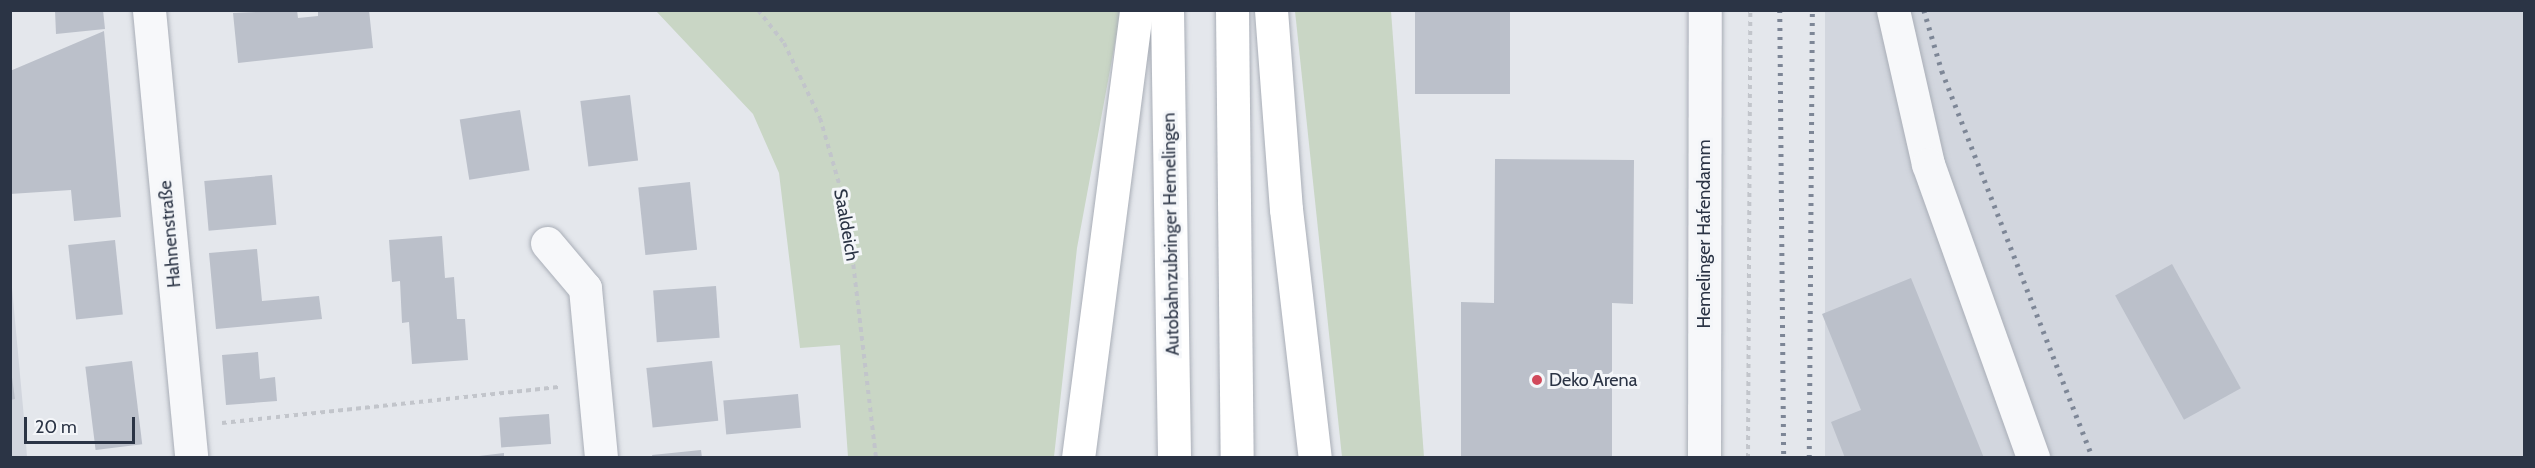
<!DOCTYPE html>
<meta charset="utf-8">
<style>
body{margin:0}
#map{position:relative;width:2535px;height:468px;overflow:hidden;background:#e4e7ec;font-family:Cabin,sans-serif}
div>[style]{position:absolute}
.built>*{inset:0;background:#d2d6de;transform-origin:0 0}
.green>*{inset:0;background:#c9d6c5}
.building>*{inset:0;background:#bbc0ca;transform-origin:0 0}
.path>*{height:4px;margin-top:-2px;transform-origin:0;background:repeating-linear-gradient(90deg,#c2c5cb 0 4.5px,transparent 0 9px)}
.roads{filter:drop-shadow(0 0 2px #a9aeb7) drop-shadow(0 0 2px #a9aeb7)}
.minor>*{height:33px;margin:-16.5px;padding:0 16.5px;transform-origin:16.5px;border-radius:16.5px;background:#f7f8fa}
.tertiary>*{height:33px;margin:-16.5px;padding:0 16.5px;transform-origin:16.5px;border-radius:16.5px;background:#f7f8fa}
.trunk>*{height:33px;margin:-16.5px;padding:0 16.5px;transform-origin:16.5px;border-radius:16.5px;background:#fff}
.rail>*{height:4.5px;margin-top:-2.25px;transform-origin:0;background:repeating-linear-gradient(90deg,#7d8696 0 3px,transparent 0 9px)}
.dots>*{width:16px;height:16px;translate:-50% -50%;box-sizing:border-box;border:3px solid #f4f6f9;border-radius:50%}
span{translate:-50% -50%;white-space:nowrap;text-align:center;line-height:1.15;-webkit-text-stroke:6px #f4f6f9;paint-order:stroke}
.street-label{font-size:18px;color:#2b3445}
.poi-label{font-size:18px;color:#2b3445}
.left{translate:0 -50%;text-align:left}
.frame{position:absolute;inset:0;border:12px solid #2b3445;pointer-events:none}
.scale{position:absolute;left:24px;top:417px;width:111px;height:27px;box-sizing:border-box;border:3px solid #2b3445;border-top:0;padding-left:8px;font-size:18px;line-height:21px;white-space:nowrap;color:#2b3445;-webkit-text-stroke:4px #f4f6f9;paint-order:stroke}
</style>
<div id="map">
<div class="built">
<i style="left:1825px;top:11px;width:699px;height:446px"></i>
<i style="clip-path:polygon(10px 266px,25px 429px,27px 457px,11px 457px)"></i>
</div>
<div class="green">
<i style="clip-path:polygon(656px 11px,1121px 11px,1077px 248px,1054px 457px,848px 457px,840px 345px,800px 348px,779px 173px,753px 114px)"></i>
<i style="clip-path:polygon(1295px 11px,1391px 11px,1424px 457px,1342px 457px)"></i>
</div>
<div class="building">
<i style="clip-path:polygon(55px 10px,103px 10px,105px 29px,56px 34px)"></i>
<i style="clip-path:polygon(297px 10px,298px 18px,318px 16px,318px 10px,369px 10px,373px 48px,238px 63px,233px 13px)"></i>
<i style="left:1415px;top:10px;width:95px;height:84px"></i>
<i style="clip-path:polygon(104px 31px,121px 217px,74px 221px,71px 190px,10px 194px,10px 71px)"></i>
<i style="left:630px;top:95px;width:66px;height:50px;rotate:83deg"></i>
<i style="left:520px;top:110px;width:61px;height:61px;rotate:81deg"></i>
<i style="clip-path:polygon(1495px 159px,1634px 160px,1633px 304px,1612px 303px,1612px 458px,1461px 458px,1461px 302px,1494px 303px)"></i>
<i style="left:272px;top:175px;width:50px;height:68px;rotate:85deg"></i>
<i style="left:690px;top:182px;width:68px;height:52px;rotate:84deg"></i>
<i style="clip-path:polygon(442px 236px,445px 278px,454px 277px,457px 319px,465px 319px,468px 360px,412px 364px,409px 322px,402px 323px,400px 281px,392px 282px,389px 240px)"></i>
<i style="left:115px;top:240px;width:75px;height:47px;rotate:84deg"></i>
<i style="clip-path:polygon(257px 249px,262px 301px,319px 296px,322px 319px,216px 329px,209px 253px)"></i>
<i style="left:2172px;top:264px;width:142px;height:65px;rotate:61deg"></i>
<i style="clip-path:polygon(1911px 278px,1984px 458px,1845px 458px,1831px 422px,1861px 410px,1822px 314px)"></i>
<i style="left:716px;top:286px;width:52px;height:63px;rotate:86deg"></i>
<i style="clip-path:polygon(258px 352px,260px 379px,275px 377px,277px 401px,226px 405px,222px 355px)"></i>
<i style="left:132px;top:361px;width:84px;height:47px;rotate:83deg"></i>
<i style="left:712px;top:361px;width:60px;height:66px;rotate:84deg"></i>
<i style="clip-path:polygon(10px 363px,15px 399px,10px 400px)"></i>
<i style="left:798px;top:394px;width:34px;height:75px;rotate:85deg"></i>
<i style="left:549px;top:414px;width:30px;height:50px;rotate:86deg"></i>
<i style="clip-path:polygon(701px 450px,702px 458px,653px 458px,652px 455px)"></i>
<i style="clip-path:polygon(504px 453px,504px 458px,479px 458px,479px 456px)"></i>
</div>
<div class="path">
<i style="left:758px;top:10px;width:42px;rotate:51.8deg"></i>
<i style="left:784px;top:43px;width:83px;rotate:64.4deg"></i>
<i style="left:820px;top:118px;width:97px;rotate:73.8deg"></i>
<i style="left:847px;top:211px;width:249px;rotate:83.3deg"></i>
<i style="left:222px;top:423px;width:338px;rotate:-6.1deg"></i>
<i style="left:1748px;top:458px;width:448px;rotate:-89.7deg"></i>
</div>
<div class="roads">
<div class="minor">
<i style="left:149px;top:10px;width:450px;rotate:84.6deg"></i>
<i style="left:1893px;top:10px;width:158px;rotate:77.2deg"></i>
<i style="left:1928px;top:164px;width:312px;rotate:70.3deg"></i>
<i style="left:547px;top:243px;width:59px;rotate:49.8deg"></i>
<i style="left:585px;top:288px;width:171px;rotate:84.6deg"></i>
</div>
<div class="tertiary">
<i style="left:1704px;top:458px;width:448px;rotate:-89.9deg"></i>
</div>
<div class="trunk">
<i style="left:1167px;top:10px;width:448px;rotate:89.1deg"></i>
<i style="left:1232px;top:10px;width:448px;rotate:89.4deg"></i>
<i style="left:1271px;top:10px;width:200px;rotate:85.7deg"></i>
<i style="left:1286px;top:209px;width:251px;rotate:83.4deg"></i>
<i style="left:1078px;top:458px;width:452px;rotate:-82.6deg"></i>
</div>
</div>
<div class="rail">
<i style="left:1780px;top:10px;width:448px;rotate:89.5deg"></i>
<i style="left:1924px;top:10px;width:64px;rotate:73.6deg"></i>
<i style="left:1942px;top:71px;width:415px;rotate:68.7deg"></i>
<i style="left:1809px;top:458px;width:448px;rotate:-89.6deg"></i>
</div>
<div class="dots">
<i style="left:1537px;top:380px;background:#d1495b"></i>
</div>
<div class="street-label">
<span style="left:846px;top:225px;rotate:80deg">Saaldeich</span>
<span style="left:170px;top:234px;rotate:-95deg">Hahnenstraße</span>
<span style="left:1171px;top:234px;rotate:-91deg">Autobahnzubringer Hemelingen</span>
<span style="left:1704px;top:234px;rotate:-90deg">Hemelinger Hafendamm</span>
</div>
<div class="poi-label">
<span class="left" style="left:1549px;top:380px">Deko Arena</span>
</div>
<div class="frame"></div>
<div class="scale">20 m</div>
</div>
